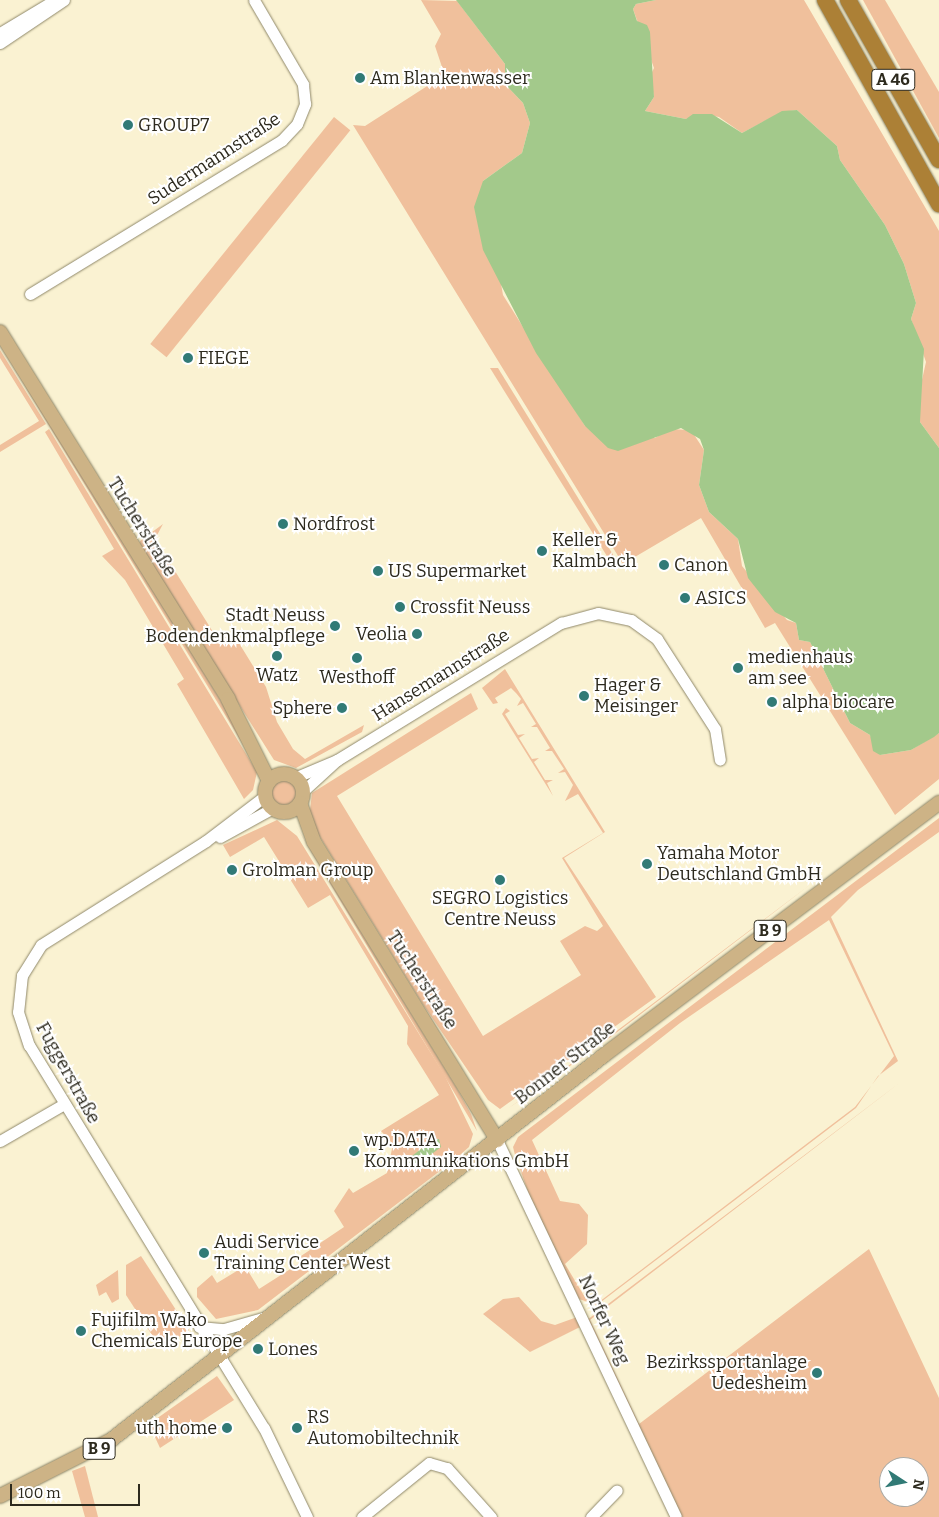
<!DOCTYPE html>
<meta charset="utf-8">
<style>
body{margin:0}
#map{position:relative;width:939px;height:1517px;overflow:hidden;background:#faf2d2;font-family:Bitter,serif}
div>[style]{position:absolute}
.green>*{inset:0;background:#f0c09c;transform-origin:0 0}
.round{border-radius:50%}
.water>*{inset:0;background:#a3c98b}
.roads{filter:drop-shadow(0 0 1px #8f886a) drop-shadow(0 0 1px #8f886a)}
.minor>*{height:11px;margin:-5.5px;padding:0 5.5px;transform-origin:5.5px;border-radius:5.5px;background:#fff}
.major>*{height:14px;margin:-7px;padding:0 7px;transform-origin:7px;border-radius:7px;background:#cdb386}
.major>.ring{margin:-7px;padding:0;box-sizing:content-box;background:none;border:14px solid #cdb386;border-radius:50%}
.highway>*{height:16px;margin:-8px;padding:0 8px;transform-origin:8px;border-radius:8px;background:#ac8036}
.dots>*{width:14px;height:14px;translate:-50% -50%;box-sizing:border-box;border:2px solid #fff;border-radius:50%}
span{translate:-50% -50%;white-space:nowrap;text-align:center;line-height:1.15;-webkit-text-stroke:4px #fff;paint-order:stroke}
.shield-label span{padding:1px 4px;background:#fff;border:1px solid;border-radius:4px;-webkit-text-stroke-width:0}
.shield-label{font-size:16px;color:#2d2a1e;font-weight:700}
.poi-label{font-size:18px;color:#2d2a1e}
.left{translate:0 -50%;text-align:left}
.right{translate:-100% -50%;text-align:right}
.street-label{font-size:18px;color:#2d2a1e}
.north{position:absolute;left:879px;top:1457px;width:50px;height:50px;box-sizing:border-box;background:#fff;border:1px solid #abaaa5;border-radius:50%;rotate:101deg;font-size:14px;font-weight:700;line-height:20px;text-align:center;color:#2d2a1e}
.north::after{content:'';display:block;margin:auto;width:18px;height:22px;background:#317a76;clip-path:polygon(50% 0,100% 100%,50% 72%,0 100%)}
.scale{position:absolute;left:10px;top:1484px;width:130px;height:22px;box-sizing:border-box;border:2px solid #2d2a1e;border-top:0;padding-left:6px;font-size:15px;line-height:18px;white-space:nowrap;color:#2d2a1e;-webkit-text-stroke:4px #fff;paint-order:stroke}
</style>
<div id="map">
<div class="green">
<i style="clip-path:polygon(421px 0,457px 1px,505px 64px,505px 84px,523px 103px,530px 123px,522px 153px,483px 181px,503px 295px,585px 426px,655px 438px,669px 429px,691px 430px,704px 450px,699px 485px,709px 512px,738px 539px,742px 566px,787px 620px,796px 623px,799px 640px,810px 642px,850px 723px,870px 735px,880px 755px,911px 750px,939px 733px,939px 779px,895px 815px,775px 623px,765px 628px,701px 518px,623px 564px,353px 125px,365px 126px,435px 81px,442px 67px,435px 46px,441px 34px)"></i>
<i style="clip-path:polygon(656px 0,804px 0,939px 231px,939px 448px,920px 422px,917px 402px,926px 362px,911px 319px,916px 303px,904px 264px,885px 225px,840px 160px,837px 146px,797px 110px,782px 112px,742px 133px,719px 117px,703px 114px,686px 119px,645px 111px,654px 97px,650px 76px,654px 68px,633px 9px,636px 4px)"></i>
<i style="clip-path:polygon(863px 0,885px 0,939px 92px,939px 138px)"></i>
<i style="left:334px;top:117px;width:21px;height:292px;rotate:39deg"></i>
<i style="clip-path:polygon(0 345px,194px 657px,233px 721px,258px 769px)"></i>
<i style="clip-path:polygon(0 350px,46px 424px,0 452px,0 445px,39px 421px,0 358px)"></i>
<i style="clip-path:polygon(490px 368px,498px 368px,620px 566px,615px 569px)"></i>
<i style="clip-path:polygon(49px 429px,257px 772px,253px 790px,244px 799px,177px 684px,184px 679px,125px 580px,102px 556px,114px 549px,45px 432px)"></i>
<i style="clip-path:polygon(163px 524px,155px 539px,218px 640px,234px 635px,266px 687px,277px 722px,293px 749px,305px 759px,364px 725px,362px 732px,296px 768px,274px 760px,140px 547px,140px 541px)"></i>
<i style="clip-path:polygon(505px 669px,605px 832px,564px 858px,656px 997px,500px 1109px,488px 1100px,422px 1003px,309px 819px,312px 793px,471px 693px,478px 709px,337px 796px,483px 1036px,581px 975px,560px 941px,585px 926px,597px 931px,603px 926px,562px 858px,603px 833px,578px 794px,565px 801px,573px 785px,565px 772px,558px 773px,564px 769px,552px 751px,545px 751px,550px 748px,537px 727px,531px 727px,536px 724px,523px 703px,517px 706px,521px 699px,516px 693px,511px 688px,495px 698px,498px 703px,493px 704px,482px 688px)"></i>
<i style="clip-path:polygon(506px 708px,510px 711px,505px 714px,518px 735px,525px 734px,519px 738px,532px 759px,539px 758px,534px 762px,545px 780px,553px 780px,547px 783px,553px 796px,502px 714px)"></i>
<i class="round" style="left:272px;top:781px;width:24px;height:24px"></i>
<i style="clip-path:polygon(evenodd,939px 818px,939px 832px,858px 890px,831px 917px,898px 1061px,878px 1076px,856px 1108px,597px 1305px,576px 1298px,529px 1195px,519px 1166px,530px 1161px,527px 1154px,516px 1159px,513px 1147px,518px 1137px,939px 818px,829px 920px,894px 1056px,855px 1107px,599px 1302px,586px 1299px,565px 1264px,587px 1244px,588px 1215px,579px 1204px,560px 1201px,532px 1140px,680px 1023px,829px 920px)"></i>
<i style="clip-path:polygon(277px 820px,297px 836px,445px 1076px,473px 1134px,469px 1147px,453px 1161px,258px 1310px,216px 1319px,197px 1297px,197px 1288px,212px 1275px,217px 1283px,245px 1266px,259px 1289px,303px 1261px,301px 1256px,344px 1227px,334px 1211px,349px 1188px,353px 1193px,387px 1173px,393px 1144px,381px 1131px,439px 1095px,407px 1044px,408px 1026px,330px 895px,308px 908px,264px 837px,230px 857px,223px 845px)"></i>
<i style="clip-path:polygon(296px 826px,456px 1087px,471px 1114px,477px 1131px)"></i>
<i style="clip-path:polygon(811px 884px,599px 1046px,506px 1110px,606px 1039px)"></i>
<i style="clip-path:polygon(evenodd,902px 1081px,590px 1320px,639px 1424px,869px 1249px,939px 1398px,939px 1517px,679px 1517px,587px 1320px,902px 1081px,889px 1467px,919px 1467px,919px 1497px,889px 1497px,889px 1467px)"></i>
<i style="clip-path:polygon(141px 1256px,189px 1330px,161px 1349px,126px 1295px,126px 1265px)"></i>
<i style="clip-path:polygon(118px 1270px,119px 1299px,112px 1303px,106px 1292px,99px 1296px,96px 1285px)"></i>
<i style="clip-path:polygon(519px 1297px,541px 1321px,555px 1325px,580px 1316px,580px 1327px,530px 1352px,483px 1314px,503px 1299px)"></i>
<i style="clip-path:polygon(217px 1376px,234px 1400px,160px 1448px,149px 1424px)"></i>
<i style="clip-path:polygon(85px 1466px,98px 1517px,85px 1517px,72px 1471px)"></i>
</div>
<div class="water">
<i style="clip-path:polygon(456px 0,656px 0,636px 4px,633px 9px,637px 21px,647px 25px,650px 32px,654px 97px,645px 111px,686px 119px,693px 114px,712px 114px,742px 133px,782px 111px,797px 110px,837px 146px,840px 160px,885px 225px,904px 264px,916px 303px,911px 319px,924px 349px,920px 422px,939px 448px,939px 733px,934px 737px,911px 750px,880px 755px,873px 751px,870px 735px,850px 723px,810px 642px,799px 640px,796px 623px,775px 612px,748px 578px,738px 539px,709px 512px,699px 485px,704px 450px,700px 439px,681px 428px,618px 451px,608px 448px,585px 426px,536px 353px,483px 250px,474px 207px,483px 181px,522px 153px,530px 123px,523px 103px,505px 84px,505px 64px)"></i>
<i style="clip-path:polygon(434px 1139px,439px 1139px,441px 1147px,412px 1169px,408px 1159px)"></i>
</div>
<div class="roads">
<div class="minor">
<i style="left:0;top:33px;width:64px;rotate:-31deg"></i>
<i style="left:0;top:43px;width:77px;rotate:-33.9deg"></i>
<i style="left:30px;top:294px;width:295px;rotate:-31.4deg"></i>
<i style="left:282px;top:140px;width:22px;rotate:-47deg"></i>
<i style="left:297px;top:124px;width:22px;rotate:-68deg"></i>
<i style="left:305px;top:104px;width:20px;rotate:-96deg"></i>
<i style="left:303px;top:84px;width:97px;rotate:-120.3deg"></i>
<i style="left:294px;top:778px;width:47px;rotate:-22.7deg"></i>
<i style="left:337px;top:760px;width:263px;rotate:-31.5deg"></i>
<i style="left:561px;top:623px;width:38px;rotate:-15deg"></i>
<i style="left:598px;top:613px;width:34px;rotate:12deg"></i>
<i style="left:631px;top:620px;width:32px;rotate:36deg"></i>
<i style="left:657px;top:639px;width:107px;rotate:57.2deg"></i>
<i style="left:715px;top:729px;width:31px;rotate:81deg"></i>
<i style="left:302px;top:792px;width:47px;rotate:-42.4deg"></i>
<i style="left:265px;top:796px;width:74px;rotate:142.7deg"></i>
<i style="left:206px;top:841px;width:195px;rotate:147.8deg"></i>
<i style="left:41px;top:945px;width:36px;rotate:122deg"></i>
<i style="left:22px;top:975px;width:37px;rotate:96deg"></i>
<i style="left:18px;top:1012px;width:35px;rotate:72deg"></i>
<i style="left:29px;top:1045px;width:449px;rotate:58.5deg"></i>
<i style="left:264px;top:1428px;width:99px;rotate:64.2deg"></i>
<i style="left:220px;top:837px;width:60px;rotate:-28.7deg"></i>
<i style="left:497px;top:1140px;width:417px;rotate:64.6deg"></i>
<i style="left:0;top:1141px;width:74px;rotate:-30deg"></i>
<i style="left:199px;top:1327px;width:25px;rotate:5deg"></i>
<i style="left:224px;top:1329px;width:41px;rotate:-15.8deg"></i>
<i style="left:362px;top:1517px;width:86px;rotate:-38.9deg"></i>
<i style="left:429px;top:1463px;width:19px;rotate:16deg"></i>
<i style="left:447px;top:1468px;width:66px;rotate:48.1deg"></i>
<i style="left:591px;top:1517px;width:37px;rotate:-46deg"></i>
</div>
<div class="major">
<i style="left:0;top:332px;width:432px;rotate:58.1deg"></i>
<i style="left:228px;top:699px;width:92px;rotate:63.4deg"></i>
<i class="ring" style="left:265px;top:774px;width:24px;height:24px"></i>
<i style="left:300px;top:803px;width:41px;rotate:70.3deg"></i>
<i style="left:314px;top:842px;width:350px;rotate:58.4deg"></i>
<i style="left:0;top:1496px;width:124px;rotate:-26.8deg"></i>
<i style="left:111px;top:1440px;width:624px;rotate:-37.97deg"></i>
<i style="left:603px;top:1056px;width:421px;rotate:-37deg"></i>
</div>
<div class="highway">
<i style="left:825px;top:0;width:234px;rotate:60.8deg"></i>
<i style="left:848px;top:0;width:184px;rotate:60.4deg"></i>
</div>
</div>
<div class="dots">
<i style="left:360px;top:78px;background:#317a76"></i>
<i style="left:128px;top:125px;background:#317a76"></i>
<i style="left:188px;top:358px;background:#317a76"></i>
<i style="left:283px;top:524px;background:#317a76"></i>
<i style="left:542px;top:551px;background:#317a76"></i>
<i style="left:664px;top:565px;background:#317a76"></i>
<i style="left:378px;top:571px;background:#317a76"></i>
<i style="left:685px;top:598px;background:#317a76"></i>
<i style="left:400px;top:607px;background:#317a76"></i>
<i style="left:335px;top:626px;background:#317a76"></i>
<i style="left:417px;top:634px;background:#317a76"></i>
<i style="left:277px;top:656px;background:#317a76"></i>
<i style="left:357px;top:658px;background:#317a76"></i>
<i style="left:738px;top:668px;background:#317a76"></i>
<i style="left:584px;top:696px;background:#317a76"></i>
<i style="left:772px;top:702px;background:#317a76"></i>
<i style="left:342px;top:708px;background:#317a76"></i>
<i style="left:647px;top:864px;background:#317a76"></i>
<i style="left:232px;top:870px;background:#317a76"></i>
<i style="left:500px;top:880px;background:#317a76"></i>
<i style="left:354px;top:1151px;background:#317a76"></i>
<i style="left:204px;top:1253px;background:#317a76"></i>
<i style="left:81px;top:1331px;background:#317a76"></i>
<i style="left:258px;top:1349px;background:#317a76"></i>
<i style="left:817px;top:1373px;background:#317a76"></i>
<i style="left:227px;top:1428px;background:#317a76"></i>
<i style="left:297px;top:1428px;background:#317a76"></i>
</div>
<div class="shield-label">
<span style="left:893px;top:80px">A 46</span>
<span style="left:770px;top:931px">B 9</span>
<span style="left:99px;top:1449px">B 9</span>
</div>
<div class="poi-label">
<span class="left" style="left:370px;top:78px">Am Blankenwasser</span>
<span class="left" style="left:138px;top:125px">GROUP7</span>
<span class="left" style="left:198px;top:358px">FIEGE</span>
<span class="left" style="left:293px;top:524px">Nordfrost</span>
<span class="left" style="left:552px;top:551px">Keller &amp;<br>Kalmbach</span>
<span class="left" style="left:674px;top:565px">Canon</span>
<span class="left" style="left:388px;top:571px">US Supermarket</span>
<span class="left" style="left:695px;top:598px">ASICS</span>
<span class="left" style="left:410px;top:607px">Crossfit Neuss</span>
<span class="right" style="left:325px;top:626px">Stadt Neuss<br>Bodendenkmalpflege</span>
<span class="right" style="left:407px;top:634px">Veolia</span>
<span class="left" style="left:748px;top:668px">medienhaus<br>am see</span>
<span style="left:277px;top:675px">Watz</span>
<span style="left:357px;top:677px">Westhoff</span>
<span class="left" style="left:594px;top:696px">Hager &amp;<br>Meisinger</span>
<span class="left" style="left:782px;top:702px">alpha biocare</span>
<span class="right" style="left:332px;top:708px">Sphere</span>
<span class="left" style="left:657px;top:864px">Yamaha Motor<br>Deutschland GmbH</span>
<span class="left" style="left:242px;top:870px">Grolman Group</span>
<span style="left:500px;top:909px">SEGRO Logistics<br>Centre Neuss</span>
<span class="left" style="left:364px;top:1151px">wp.DATA<br>Kommunikations GmbH</span>
<span class="left" style="left:214px;top:1253px">Audi Service<br>Training Center West</span>
<span class="left" style="left:91px;top:1331px">Fujifilm Wako<br>Chemicals Europe</span>
<span class="left" style="left:268px;top:1349px">Lones</span>
<span class="right" style="left:807px;top:1373px">Bezirkssportanlage<br>Uedesheim</span>
<span class="left" style="left:307px;top:1428px">RS<br>Automobiltechnik</span>
<span class="right" style="left:217px;top:1428px">uth home</span>
</div>
<div class="street-label">
<span style="left:214px;top:159px;rotate:-33deg">Sudermannstraße</span>
<span style="left:142px;top:527px;rotate:58deg">Tucherstraße</span>
<span style="left:441px;top:675px;rotate:-32deg">Hansemannstraße</span>
<span style="left:422px;top:980px;rotate:57deg">Tucherstraße</span>
<span style="left:565px;top:1063px;rotate:-38deg">Bonner Straße</span>
<span style="left:68px;top:1073px;rotate:61deg">Fuggerstraße</span>
<span style="left:604px;top:1320px;rotate:65deg">Norfer Weg</span>
</div>
<div class="north">N</div>
<div class="scale">100 m</div>
</div>
